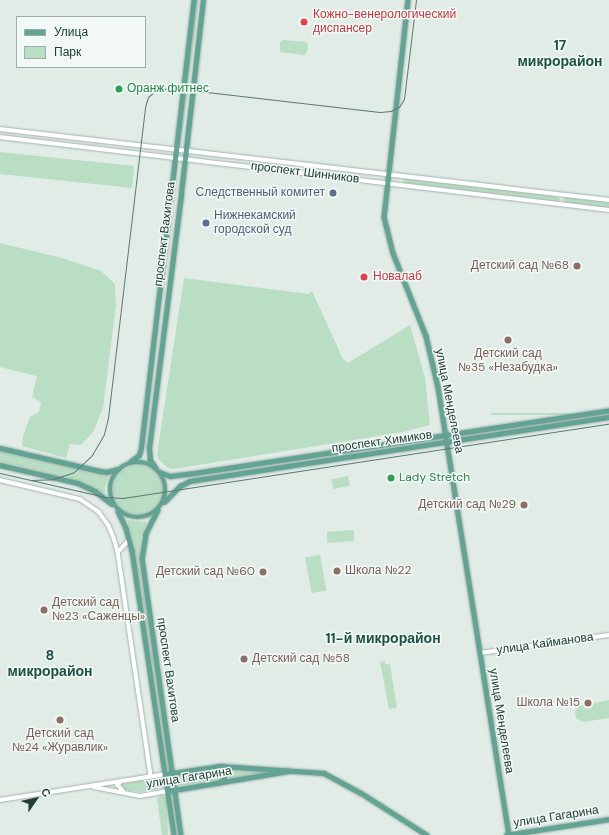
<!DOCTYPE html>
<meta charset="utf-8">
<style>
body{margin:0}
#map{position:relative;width:609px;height:835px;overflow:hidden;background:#e1ece7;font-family:"DM Sans",sans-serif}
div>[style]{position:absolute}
.green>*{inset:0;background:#b9dec3;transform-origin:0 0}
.round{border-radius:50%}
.roads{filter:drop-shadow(0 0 1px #a3b4ae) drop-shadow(0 0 1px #a3b4ae)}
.minor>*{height:3.5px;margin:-1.75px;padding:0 1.75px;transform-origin:1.75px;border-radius:1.75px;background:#fff}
.major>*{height:4.5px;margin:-2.25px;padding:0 2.25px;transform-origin:2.25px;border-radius:2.25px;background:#63a393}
.major>.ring{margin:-2.25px;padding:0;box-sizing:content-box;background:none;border:4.5px solid #63a393;border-radius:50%}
.tram>*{height:1px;margin:-0.5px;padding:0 0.5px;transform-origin:0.5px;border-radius:0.5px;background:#5b7971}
.dots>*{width:11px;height:11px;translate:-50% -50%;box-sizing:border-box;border:2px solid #f1f8f5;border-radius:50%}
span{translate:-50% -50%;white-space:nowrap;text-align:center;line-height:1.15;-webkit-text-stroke:3px #f1f8f5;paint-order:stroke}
.health-label{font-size:12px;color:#be3a42}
.left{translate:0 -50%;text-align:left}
.leisure-label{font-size:12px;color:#27864d}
.street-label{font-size:12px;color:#203d36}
.service-label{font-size:12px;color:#4e5e75}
.right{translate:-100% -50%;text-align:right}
.education-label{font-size:12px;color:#785e54}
.quarter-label{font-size:14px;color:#1c5044;font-weight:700}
.legend{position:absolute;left:16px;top:16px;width:130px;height:52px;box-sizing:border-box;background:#f1f8f5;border:1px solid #9dada9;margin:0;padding:5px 7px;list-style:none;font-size:12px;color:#203d36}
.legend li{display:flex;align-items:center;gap:8px;height:20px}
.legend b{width:20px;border:1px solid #9dada9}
.north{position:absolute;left:16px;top:779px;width:40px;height:40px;-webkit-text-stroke:3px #f1f8f5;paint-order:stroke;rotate:56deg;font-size:11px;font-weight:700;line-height:16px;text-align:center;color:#203d36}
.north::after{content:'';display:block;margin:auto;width:14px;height:18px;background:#203d36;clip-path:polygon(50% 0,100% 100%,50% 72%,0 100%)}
</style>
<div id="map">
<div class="green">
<i style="clip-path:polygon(196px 0,199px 0,181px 144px,181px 136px)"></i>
<i style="clip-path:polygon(283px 40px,306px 42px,308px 44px,307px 52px,304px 55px,280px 52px,280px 42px)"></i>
<i style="left:0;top:152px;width:135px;height:22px;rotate:6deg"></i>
<i style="clip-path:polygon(404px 178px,557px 196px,560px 200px,556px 202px,403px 183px)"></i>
<i style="clip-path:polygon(566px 197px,609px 202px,609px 208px,566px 203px,563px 200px)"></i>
<i style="clip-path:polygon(0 243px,62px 258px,101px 271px,115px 284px,116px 305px,103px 408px,93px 432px,81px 445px,70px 444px,66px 458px,22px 446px,23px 436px,30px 417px,39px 412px,41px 402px,32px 397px,37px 376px,0 367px)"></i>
<i style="clip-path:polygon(184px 278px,309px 294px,312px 291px,343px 359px,348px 363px,410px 325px,425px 378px,430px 425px,403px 432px,173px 469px,168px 468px,159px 460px,157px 454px)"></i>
<i style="left:609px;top:413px;width:2px;height:118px;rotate:90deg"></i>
<i style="clip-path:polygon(0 451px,109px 476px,105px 486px,105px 494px,79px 481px,0 462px)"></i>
<i class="round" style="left:113px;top:465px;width:50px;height:50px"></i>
<i style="left:348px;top:476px;width:10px;height:17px;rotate:79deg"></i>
<i style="clip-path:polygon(127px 520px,147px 522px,141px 537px,139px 561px,170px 770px,168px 771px,134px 545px)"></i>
<i style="clip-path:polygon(352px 530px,354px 531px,354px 541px,327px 543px,327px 532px)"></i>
<i style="left:320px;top:555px;width:36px;height:15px;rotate:80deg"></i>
<i style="clip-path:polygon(385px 661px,385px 664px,390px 664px,397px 708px,389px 709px,380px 662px)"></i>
<i style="clip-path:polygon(609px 700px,609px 718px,583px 722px,576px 718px,575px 711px,579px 706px)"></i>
<i style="clip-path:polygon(227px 768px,272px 772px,228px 779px,229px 773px)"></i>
<i style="clip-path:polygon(219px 769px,223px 775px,220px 780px,178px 786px,176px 775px)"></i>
<i style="clip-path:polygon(163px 777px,164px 788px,139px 792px,121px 789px,120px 784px)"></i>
<i style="clip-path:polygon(161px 794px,166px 798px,168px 835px,162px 835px,157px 799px)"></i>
</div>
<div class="roads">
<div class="minor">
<i style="left:0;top:129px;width:613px;rotate:6.65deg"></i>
<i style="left:0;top:137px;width:613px;rotate:6.84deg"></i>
<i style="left:0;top:480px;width:82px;rotate:13.4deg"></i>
<i style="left:80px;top:499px;width:23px;rotate:34deg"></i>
<i style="left:99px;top:512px;width:17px;rotate:54deg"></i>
<i style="left:109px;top:526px;width:13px;rotate:67deg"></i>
<i style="left:114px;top:538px;width:15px;rotate:74deg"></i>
<i style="left:118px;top:552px;width:226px;rotate:81.6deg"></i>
<i style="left:118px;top:552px;width:16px;rotate:-47deg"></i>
<i style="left:480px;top:653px;width:130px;rotate:-7.9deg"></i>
<i style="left:122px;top:781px;width:6px;rotate:135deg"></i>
<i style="left:118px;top:785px;width:9px;rotate:49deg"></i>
<i style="left:94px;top:787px;width:47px;rotate:11.1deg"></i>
<i style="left:140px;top:796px;width:28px;rotate:-10deg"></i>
<i style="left:0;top:800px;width:168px;rotate:-8.9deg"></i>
</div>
<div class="major">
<i style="left:408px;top:0;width:218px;rotate:96.3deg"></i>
<i style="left:384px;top:217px;width:37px;rotate:76deg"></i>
<i style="left:393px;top:253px;width:89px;rotate:68.3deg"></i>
<i style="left:426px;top:336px;width:52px;rotate:76.8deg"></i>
<i style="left:438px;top:387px;width:454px;rotate:81deg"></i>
<i style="left:0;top:448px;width:103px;rotate:13deg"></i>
<i style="left:100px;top:471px;width:7px;rotate:8deg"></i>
<i style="left:107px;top:472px;width:11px;rotate:-15deg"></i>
<i class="ring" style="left:110px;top:462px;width:51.5px;height:51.5px"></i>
<i style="left:130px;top:462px;width:11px;rotate:-38deg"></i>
<i style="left:139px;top:455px;width:7px;rotate:-74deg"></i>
<i style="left:141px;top:448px;width:451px;rotate:-83.3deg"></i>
<i style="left:0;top:465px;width:80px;rotate:13deg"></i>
<i style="left:78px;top:483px;width:19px;rotate:25deg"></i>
<i style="left:95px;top:491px;width:21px;rotate:37deg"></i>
<i style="left:156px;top:469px;width:11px;rotate:-124deg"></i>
<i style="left:150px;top:460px;width:12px;rotate:-95deg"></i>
<i style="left:149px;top:448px;width:257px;rotate:-82.8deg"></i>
<i style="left:181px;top:193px;width:194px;rotate:-83.5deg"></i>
<i style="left:160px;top:472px;width:11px;rotate:22deg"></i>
<i style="left:170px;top:476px;width:31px;rotate:-7deg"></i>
<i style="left:201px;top:472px;width:413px;rotate:-8.6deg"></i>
<i style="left:164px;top:502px;width:23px;rotate:-45deg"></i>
<i style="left:180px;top:486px;width:11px;rotate:-27deg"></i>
<i style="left:190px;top:481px;width:424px;rotate:-8.7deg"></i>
<i style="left:158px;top:510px;width:27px;rotate:117deg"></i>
<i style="left:146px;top:534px;width:24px;rotate:99deg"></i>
<i style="left:142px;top:558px;width:280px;rotate:82deg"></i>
<i style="left:118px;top:511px;width:19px;rotate:65deg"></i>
<i style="left:126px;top:528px;width:23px;rotate:75deg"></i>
<i style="left:132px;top:550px;width:288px;rotate:81.6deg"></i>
<i style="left:218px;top:766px;width:6px;rotate:31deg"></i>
<i style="left:223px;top:769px;width:6px;rotate:72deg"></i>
<i style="left:225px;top:775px;width:5px;rotate:101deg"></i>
<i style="left:224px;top:780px;width:6px;rotate:149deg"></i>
<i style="left:166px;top:774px;width:56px;rotate:-8.3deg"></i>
<i style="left:221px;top:766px;width:103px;rotate:3.9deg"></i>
<i style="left:324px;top:773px;width:42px;rotate:28.4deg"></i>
<i style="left:361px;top:793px;width:78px;rotate:32.5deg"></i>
<i style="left:168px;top:791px;width:123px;rotate:-9.4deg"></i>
<i style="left:506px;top:835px;width:104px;rotate:-8.8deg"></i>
</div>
</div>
<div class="tram">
<i style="left:0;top:473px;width:109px;rotate:12.8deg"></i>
<i style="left:106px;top:497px;width:17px;rotate:3deg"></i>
<i style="left:123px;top:498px;width:492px;rotate:-8.7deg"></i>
<i style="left:30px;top:480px;width:23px;rotate:-2deg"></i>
<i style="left:53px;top:479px;width:22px;rotate:-18deg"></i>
<i style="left:74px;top:472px;width:25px;rotate:-43deg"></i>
<i style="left:92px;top:455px;width:24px;rotate:-60deg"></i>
<i style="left:104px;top:434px;width:16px;rotate:-76deg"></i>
<i style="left:108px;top:418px;width:313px;rotate:-83.2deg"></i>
<i style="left:145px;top:107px;width:10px;rotate:-73deg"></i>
<i style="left:148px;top:97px;width:11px;rotate:-41deg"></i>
<i style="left:156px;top:90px;width:16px;rotate:-7deg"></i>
<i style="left:172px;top:88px;width:209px;rotate:6.6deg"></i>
<i style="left:380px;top:112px;width:11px;rotate:-5deg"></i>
<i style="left:391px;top:111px;width:9px;rotate:-27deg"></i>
<i style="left:399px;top:107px;width:9px;rotate:-58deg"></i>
<i style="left:404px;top:99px;width:100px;rotate:-83.1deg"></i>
</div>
<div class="dots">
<i style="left:304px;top:22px;background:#e0444e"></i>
<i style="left:119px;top:89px;background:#2e9e5b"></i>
<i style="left:333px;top:193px;background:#5c6f8a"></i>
<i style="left:206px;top:223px;background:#5c6f8a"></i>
<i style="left:577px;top:266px;background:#8d6e63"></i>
<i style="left:364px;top:277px;background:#e0444e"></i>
<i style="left:508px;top:340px;background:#8d6e63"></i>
<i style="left:391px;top:478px;background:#2e9e5b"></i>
<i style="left:524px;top:505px;background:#8d6e63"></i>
<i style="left:337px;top:571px;background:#8d6e63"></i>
<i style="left:263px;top:572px;background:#8d6e63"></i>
<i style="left:44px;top:610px;background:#8d6e63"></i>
<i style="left:244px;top:659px;background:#8d6e63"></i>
<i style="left:588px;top:703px;background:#8d6e63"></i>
<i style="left:60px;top:720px;background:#8d6e63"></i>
</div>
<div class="health-label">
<span class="left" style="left:313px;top:22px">Кожно-венерологический<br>диспансер</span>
<span class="left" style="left:373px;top:277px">Новалаб</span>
</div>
<div class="leisure-label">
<span class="left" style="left:127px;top:89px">Оранж фитнес</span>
<span class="left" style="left:399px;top:478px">Lady Stretch</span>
</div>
<div class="street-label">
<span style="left:305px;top:173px;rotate:7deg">проспект Шинников</span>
<span style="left:165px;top:234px;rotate:-83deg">проспект Вахитова</span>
<span style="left:449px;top:401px;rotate:79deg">улица Менделеева</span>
<span style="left:382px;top:442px;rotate:-8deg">проспект Химиков</span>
<span style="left:545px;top:644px;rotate:-8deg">улица Кайманова</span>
<span style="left:168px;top:670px;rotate:82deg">проспект Вахитова</span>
<span style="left:501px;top:721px;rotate:81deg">улица Менделеева</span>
<span style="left:189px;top:778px;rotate:-9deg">улица Гагарина</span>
<span style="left:556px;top:817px;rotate:-9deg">улица Гагарина</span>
</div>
<div class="service-label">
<span class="right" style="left:325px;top:193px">Следственный комитет</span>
<span class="left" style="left:214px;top:223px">Нижнекамский<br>городской суд</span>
</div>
<div class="education-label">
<span class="right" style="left:569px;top:266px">Детский сад №68</span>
<span style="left:508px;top:361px">Детский сад<br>№35 «Незабудка»</span>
<span class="right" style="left:516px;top:505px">Детский сад №29</span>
<span class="left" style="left:345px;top:571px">Школа №22</span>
<span class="right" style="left:255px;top:572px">Детский сад №60</span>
<span class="left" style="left:52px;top:610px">Детский сад<br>№23 «Саженцы»</span>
<span class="left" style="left:252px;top:659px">Детский сад №58</span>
<span class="right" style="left:580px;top:703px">Школа №15</span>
<span style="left:60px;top:741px">Детский сад<br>№24 «Журавлик»</span>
</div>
<div class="quarter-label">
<span style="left:560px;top:53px">17<br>микрорайон</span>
<span style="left:383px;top:638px">11-й микрорайон</span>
<span style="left:50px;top:663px">8<br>микрорайон</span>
</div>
<ul class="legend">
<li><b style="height:5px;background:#63a393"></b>Улица</li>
<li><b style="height:11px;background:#b9dec3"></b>Парк</li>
</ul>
<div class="north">С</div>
</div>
